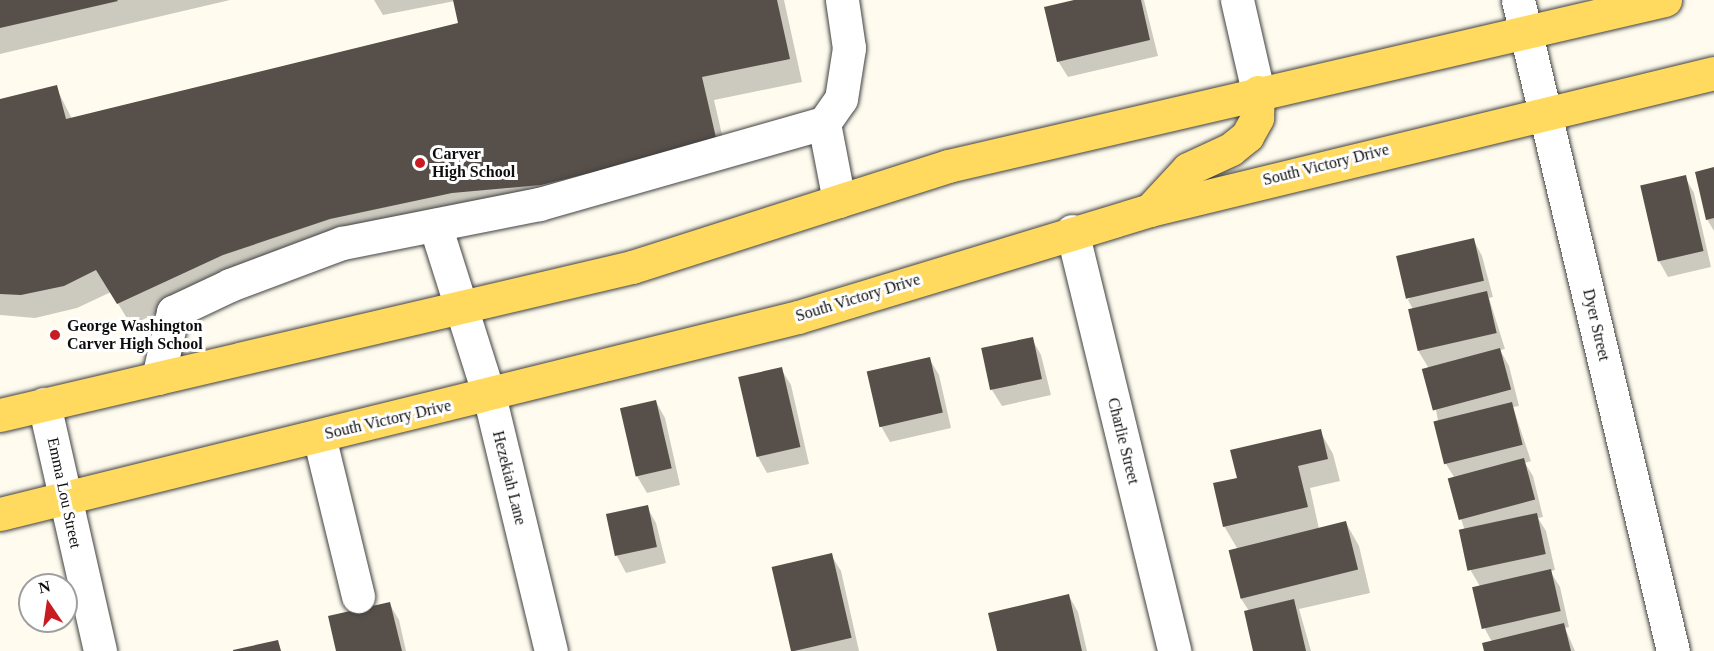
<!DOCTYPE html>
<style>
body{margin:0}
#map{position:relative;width:1714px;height:651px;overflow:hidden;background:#fffcef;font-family:Georgia,serif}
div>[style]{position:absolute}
.shadow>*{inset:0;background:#0003}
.building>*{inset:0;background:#574f49;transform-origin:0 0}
.roads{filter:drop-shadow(0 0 2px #414141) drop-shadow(0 0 2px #414141)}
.minor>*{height:33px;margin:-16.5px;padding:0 16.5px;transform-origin:16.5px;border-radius:16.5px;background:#fff}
.major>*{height:33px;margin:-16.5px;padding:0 16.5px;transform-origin:16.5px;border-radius:16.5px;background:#ffda5f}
.dots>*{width:16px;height:16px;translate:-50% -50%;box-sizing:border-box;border:3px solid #fff;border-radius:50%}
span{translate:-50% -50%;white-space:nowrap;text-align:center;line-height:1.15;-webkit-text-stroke:6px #fff;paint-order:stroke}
.poi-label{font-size:16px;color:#0e0e0e;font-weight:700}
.left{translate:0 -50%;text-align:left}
.street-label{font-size:16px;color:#0e0e0e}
.north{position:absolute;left:18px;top:573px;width:60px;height:60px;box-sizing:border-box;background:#fff;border:2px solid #9f9f9f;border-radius:50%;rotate:347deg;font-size:16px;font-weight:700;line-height:24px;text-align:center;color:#0e0e0e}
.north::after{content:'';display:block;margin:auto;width:21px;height:27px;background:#c81c22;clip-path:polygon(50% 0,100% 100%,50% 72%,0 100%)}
</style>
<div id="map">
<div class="shadow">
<i style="clip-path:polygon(0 0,230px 0,0 54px)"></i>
<i style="clip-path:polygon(374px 0,784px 0,802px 82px,714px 100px,729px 165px,236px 277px,131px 325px,111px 292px,77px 308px,35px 318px,0 315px,0 101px,56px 87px,72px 119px,460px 24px,455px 1px,383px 15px)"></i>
<i style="clip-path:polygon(1081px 0,1144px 0,1158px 56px,1068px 77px,1058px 61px)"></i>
<i style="clip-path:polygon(1714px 169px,1714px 231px,1707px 219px)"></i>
<i style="clip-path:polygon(1685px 177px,1694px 193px,1711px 267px,1668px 277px,1659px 261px)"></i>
<i style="clip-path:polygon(1473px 239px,1482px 256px,1493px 297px,1489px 298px,1505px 349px,1500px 350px,1509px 366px,1519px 406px,1513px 407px,1531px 461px,1525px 463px,1533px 476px,1543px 517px,1538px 518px,1546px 531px,1555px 570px,1550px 571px,1560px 587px,1569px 627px,1565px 628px,1575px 651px,1486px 651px,1492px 642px,1485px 629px,1475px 590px,1481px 588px,1471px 571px,1465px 531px,1448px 479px,1454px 477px,1446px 464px,1428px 367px,1419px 352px,1414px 311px,1408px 300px)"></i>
<i style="clip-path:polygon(1032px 339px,1041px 355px,1051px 395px,1002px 406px,992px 390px)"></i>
<i style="clip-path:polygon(929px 358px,939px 375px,951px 428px,890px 442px,881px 426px)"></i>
<i style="clip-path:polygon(781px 369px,791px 385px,809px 464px,767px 473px,758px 457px,740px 378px)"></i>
<i style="clip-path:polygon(656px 402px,665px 418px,680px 485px,647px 493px,637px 476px)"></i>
<i style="clip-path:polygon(1320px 431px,1333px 454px,1340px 481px,1310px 488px,1319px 529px,1346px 523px,1359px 546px,1370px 593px,1299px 609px,1311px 651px,1255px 651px,1249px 611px,1240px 597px,1237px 548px,1224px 526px,1239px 479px)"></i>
<i style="clip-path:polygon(647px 507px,656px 523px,666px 563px,626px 573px,617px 556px)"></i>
<i style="clip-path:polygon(831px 555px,841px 571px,859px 651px,793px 651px,773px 568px)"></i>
<i style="clip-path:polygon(1069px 596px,1078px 612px,1087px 651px,999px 651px)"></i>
<i style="clip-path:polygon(389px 603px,399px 620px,406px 651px,337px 651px)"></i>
</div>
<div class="building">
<i style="clip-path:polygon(0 0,117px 0,118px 1px,0 28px)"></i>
<i style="clip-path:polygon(453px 0,777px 0,790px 59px,702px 77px,717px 142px,541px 185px,452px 193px,330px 219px,223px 255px,117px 304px,96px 270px,64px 286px,21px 295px,0 294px,0 99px,57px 85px,66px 119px,458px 23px)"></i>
<i style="clip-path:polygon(1074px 0,1141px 0,1150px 40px,1057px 62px,1044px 7px)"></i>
<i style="clip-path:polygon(1714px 167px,1714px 218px,1706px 220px,1695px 172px)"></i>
<i style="left:1686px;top:175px;width:78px;height:47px;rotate:77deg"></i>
<i style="left:1474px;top:238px;width:44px;height:80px;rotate:77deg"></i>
<i style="left:1487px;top:291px;width:43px;height:81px;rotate:77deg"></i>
<i style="left:1033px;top:337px;width:43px;height:53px;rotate:78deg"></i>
<i style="left:1500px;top:348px;width:43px;height:81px;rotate:75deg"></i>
<i style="left:930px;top:357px;width:57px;height:65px;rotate:77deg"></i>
<i style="left:782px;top:367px;width:82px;height:45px;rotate:77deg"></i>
<i style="left:656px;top:400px;width:70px;height:37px;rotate:77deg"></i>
<i style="left:1512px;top:402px;width:44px;height:81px;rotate:76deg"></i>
<i style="clip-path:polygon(1321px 429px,1328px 459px,1298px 466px,1308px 507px,1223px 527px,1213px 483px,1237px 478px,1230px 450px)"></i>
<i style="left:1524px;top:458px;width:43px;height:79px;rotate:75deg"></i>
<i style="left:648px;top:505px;width:43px;height:43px;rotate:78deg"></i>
<i style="left:1537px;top:513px;width:42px;height:80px;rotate:78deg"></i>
<i style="left:1346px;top:521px;width:50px;height:121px;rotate:76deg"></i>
<i style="left:832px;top:553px;width:87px;height:62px;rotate:77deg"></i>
<i style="left:1551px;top:569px;width:43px;height:81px;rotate:77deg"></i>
<i style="clip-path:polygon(1069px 594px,1082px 651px,997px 651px,988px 613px)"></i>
<i style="clip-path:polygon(1294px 599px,1306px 651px,1253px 651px,1244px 611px)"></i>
<i style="clip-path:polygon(390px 602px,402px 651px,336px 651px,328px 616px)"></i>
<i style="clip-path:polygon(1564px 623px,1571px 651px,1484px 651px,1482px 643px)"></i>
<i style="clip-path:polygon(278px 640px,281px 651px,233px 651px,233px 650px)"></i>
</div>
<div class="roads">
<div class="minor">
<i style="left:1237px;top:0;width:94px;rotate:77.1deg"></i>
<i style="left:1518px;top:0;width:669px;rotate:76.61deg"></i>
<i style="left:839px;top:201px;width:79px;rotate:-100.9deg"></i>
<i style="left:824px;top:123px;width:29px;rotate:-55deg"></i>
<i style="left:841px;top:99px;width:52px;rotate:-81.1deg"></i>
<i style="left:849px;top:48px;width:49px;rotate:-98.3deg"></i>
<i style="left:435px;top:225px;width:178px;rotate:72.4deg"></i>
<i style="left:489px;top:395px;width:263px;rotate:76.4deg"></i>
<i style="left:1072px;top:231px;width:432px;rotate:76.3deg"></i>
<i style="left:158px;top:378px;width:68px;rotate:-77.2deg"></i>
<i style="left:173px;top:312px;width:63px;rotate:-25.3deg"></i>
<i style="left:230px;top:285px;width:120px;rotate:-20.6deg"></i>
<i style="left:342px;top:243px;width:201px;rotate:-11.2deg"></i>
<i style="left:539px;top:204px;width:296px;rotate:-15.9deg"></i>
<i style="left:44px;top:404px;width:253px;rotate:77.2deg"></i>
<i style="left:319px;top:436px;width:165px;rotate:76.3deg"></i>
</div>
<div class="major">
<i style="left:1150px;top:210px;width:56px;rotate:-47.2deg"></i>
<i style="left:1188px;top:169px;width:47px;rotate:-24.9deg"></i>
<i style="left:1231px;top:149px;width:21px;rotate:-39deg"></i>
<i style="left:1247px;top:136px;width:21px;rotate:-61deg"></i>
<i style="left:1257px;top:118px;width:26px;rotate:-88deg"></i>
<i style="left:0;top:415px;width:649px;rotate:-13.18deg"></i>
<i style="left:632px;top:267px;width:332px;rotate:-17.7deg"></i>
<i style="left:948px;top:166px;width:736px;rotate:-13.04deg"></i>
<i style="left:0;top:514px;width:822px;rotate:-13.87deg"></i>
<i style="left:798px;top:317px;width:368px;rotate:-16.9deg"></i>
<i style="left:1150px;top:210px;width:580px;rotate:-13.65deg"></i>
</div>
</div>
<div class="dots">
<i style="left:420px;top:163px;background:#c81c22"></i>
<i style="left:55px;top:335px;background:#c81c22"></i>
</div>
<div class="poi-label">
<span class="left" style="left:432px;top:163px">Carver<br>High School</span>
<span class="left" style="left:67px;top:335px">George Washington<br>Carver High School</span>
</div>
<div class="street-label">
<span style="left:1326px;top:165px;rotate:-14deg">South Victory Drive</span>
<span style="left:858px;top:298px;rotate:-17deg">South Victory Drive</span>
<span style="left:1596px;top:325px;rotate:77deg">Dyer Street</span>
<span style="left:388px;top:420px;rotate:-13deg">South Victory Drive</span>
<span style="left:1123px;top:441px;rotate:76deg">Charlie Street</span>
<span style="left:509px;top:478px;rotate:76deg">Hezekiah Lane</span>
<span style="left:64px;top:493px;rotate:78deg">Emma Lou Street</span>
</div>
<div class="north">N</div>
</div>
